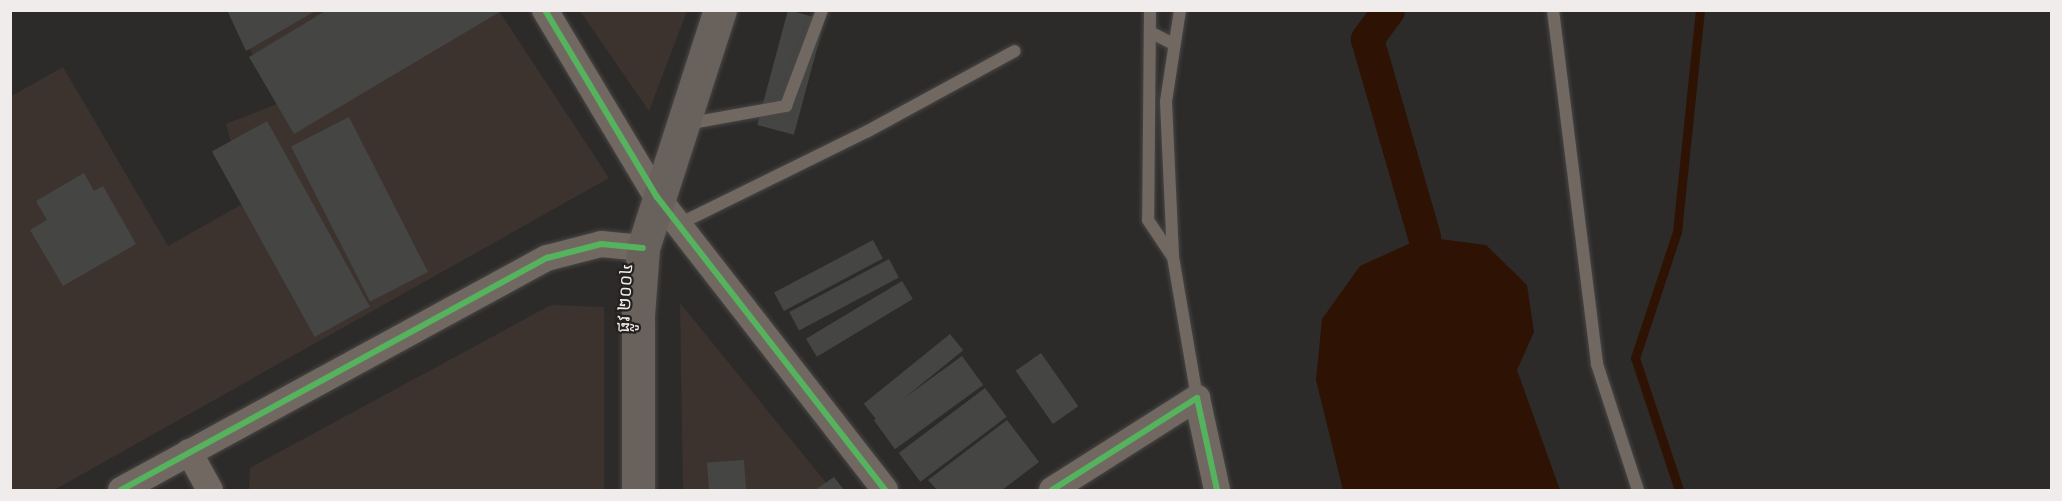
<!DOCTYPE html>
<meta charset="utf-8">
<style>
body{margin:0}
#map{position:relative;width:2062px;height:501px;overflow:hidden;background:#2d2b29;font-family:Rubik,"Noto Sans Khmer",sans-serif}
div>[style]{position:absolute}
.built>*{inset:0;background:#3c332f}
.water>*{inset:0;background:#2e1204}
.stream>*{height:9px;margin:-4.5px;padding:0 4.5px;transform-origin:4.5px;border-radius:4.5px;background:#2e1204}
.canal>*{height:33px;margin:-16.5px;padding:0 16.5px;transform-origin:16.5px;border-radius:16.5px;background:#2e1204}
.building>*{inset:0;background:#454544;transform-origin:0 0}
.roads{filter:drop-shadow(0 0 2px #474645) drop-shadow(0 0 2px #474645)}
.service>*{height:12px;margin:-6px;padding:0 6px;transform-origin:6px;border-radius:6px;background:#716862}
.minor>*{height:26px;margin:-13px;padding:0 13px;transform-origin:13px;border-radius:13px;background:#716862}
.secondary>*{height:33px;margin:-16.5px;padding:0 16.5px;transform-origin:16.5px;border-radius:16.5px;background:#69615b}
.cycleway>*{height:6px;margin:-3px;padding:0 3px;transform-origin:3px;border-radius:3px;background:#56b35d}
span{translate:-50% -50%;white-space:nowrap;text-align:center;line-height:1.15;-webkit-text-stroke:4.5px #24211f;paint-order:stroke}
.street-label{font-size:18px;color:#efeceb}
.frame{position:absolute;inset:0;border:12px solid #efeceb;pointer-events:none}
</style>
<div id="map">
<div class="built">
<i style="clip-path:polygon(231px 11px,499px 11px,609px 178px,54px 490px,11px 490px,10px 97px,63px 67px,168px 246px,248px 201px,226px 124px,277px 104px)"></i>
<i style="clip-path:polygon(580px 11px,687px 11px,649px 111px)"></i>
<i style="clip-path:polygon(680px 303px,832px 490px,683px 490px)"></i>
<i style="clip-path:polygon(551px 305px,604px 307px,604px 490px,249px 490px,250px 468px)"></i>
</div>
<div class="water">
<i style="clip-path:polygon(1424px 237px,1486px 245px,1527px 285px,1534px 332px,1517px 370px,1560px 490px,1343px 490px,1316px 380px,1322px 319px,1360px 266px)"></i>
</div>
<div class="stream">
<i style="left:1679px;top:490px;width:139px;rotate:-108.4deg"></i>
<i style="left:1635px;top:358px;width:133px;rotate:-71.6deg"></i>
<i style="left:1677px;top:232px;width:223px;rotate:-84.1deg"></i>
</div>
<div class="canal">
<i style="left:1388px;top:10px;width:36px;rotate:126deg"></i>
<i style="left:1367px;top:39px;width:206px;rotate:73.9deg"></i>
</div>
<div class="building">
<i style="clip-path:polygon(227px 10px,317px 10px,246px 51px)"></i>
<i style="clip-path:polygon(327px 10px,503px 10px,294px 134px,249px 57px)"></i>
<i style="left:788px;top:10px;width:38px;height:119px;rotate:15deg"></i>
<i style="left:349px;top:117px;width:174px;height:65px;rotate:63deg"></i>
<i style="left:267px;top:121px;width:212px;height:63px;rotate:61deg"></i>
<i style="clip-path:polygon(84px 173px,94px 191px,103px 186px,136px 244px,63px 286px,30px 230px,47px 220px,36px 201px)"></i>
<i style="left:873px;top:240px;width:21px;height:112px;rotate:62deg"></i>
<i style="left:889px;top:259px;width:21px;height:113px;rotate:62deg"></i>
<i style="left:902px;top:281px;width:21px;height:112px;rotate:59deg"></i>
<i style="left:950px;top:334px;width:21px;height:111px;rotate:51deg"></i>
<i style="left:1041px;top:353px;width:65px;height:31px;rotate:55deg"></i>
<i style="left:962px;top:356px;width:36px;height:109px;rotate:54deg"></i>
<i style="left:985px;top:388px;width:36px;height:108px;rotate:53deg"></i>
<i style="clip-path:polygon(1007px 420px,1039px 462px,1002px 490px,937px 490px,928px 480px)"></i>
<i style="left:744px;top:460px;width:30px;height:37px;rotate:86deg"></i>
<i style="clip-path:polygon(834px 477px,844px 490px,815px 490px)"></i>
</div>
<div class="roads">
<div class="service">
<i style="left:1150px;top:10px;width:210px;rotate:90.5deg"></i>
<i style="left:1148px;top:220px;width:43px;rotate:56.3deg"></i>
<i style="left:1180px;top:10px;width:93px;rotate:98.7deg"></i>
<i style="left:1166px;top:102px;width:155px;rotate:87.4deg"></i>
<i style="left:1173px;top:257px;width:143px;rotate:80.3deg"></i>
<i style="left:1553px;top:10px;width:357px;rotate:82.9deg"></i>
<i style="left:1597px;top:364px;width:133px;rotate:72deg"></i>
<i style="left:1150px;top:32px;width:25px;rotate:27deg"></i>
<i style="left:686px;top:124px;width:102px;rotate:-10.2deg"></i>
<i style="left:786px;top:106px;width:103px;rotate:-69.4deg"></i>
<i style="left:677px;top:225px;width:213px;rotate:-26.2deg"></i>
<i style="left:868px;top:131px;width:167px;rotate:-28.6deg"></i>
</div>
<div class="minor">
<i style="left:545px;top:10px;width:218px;rotate:59.1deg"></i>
<i style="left:657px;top:197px;width:371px;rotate:52.1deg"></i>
<i style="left:189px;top:452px;width:43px;rotate:61.1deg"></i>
<i style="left:121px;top:490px;width:485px;rotate:-28.6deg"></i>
<i style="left:547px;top:258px;width:56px;rotate:-14.5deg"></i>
<i style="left:601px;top:244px;width:42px;rotate:5.4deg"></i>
<i style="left:1052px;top:490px;width:172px;rotate:-32.4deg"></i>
<i style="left:1197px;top:398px;width:94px;rotate:77.7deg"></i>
</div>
<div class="secondary">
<i style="left:638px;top:490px;width:175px;rotate:-90deg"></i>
<i style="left:638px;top:315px;width:67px;rotate:-85.7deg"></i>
<i style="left:643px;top:248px;width:250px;rotate:-72.1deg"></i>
</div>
</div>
<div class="cycleway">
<i style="left:545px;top:10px;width:218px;rotate:59.1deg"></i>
<i style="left:657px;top:197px;width:371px;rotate:52.1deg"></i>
<i style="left:121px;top:490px;width:485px;rotate:-28.6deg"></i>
<i style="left:547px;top:258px;width:56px;rotate:-14.5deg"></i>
<i style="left:601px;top:244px;width:42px;rotate:5.4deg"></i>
<i style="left:1052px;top:490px;width:172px;rotate:-32.4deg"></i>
<i style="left:1197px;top:398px;width:94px;rotate:77.7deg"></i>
</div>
<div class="street-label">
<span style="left:625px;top:298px;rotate:-87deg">ផ្លូវ ២០០៤</span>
</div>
<div class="frame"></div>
</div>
